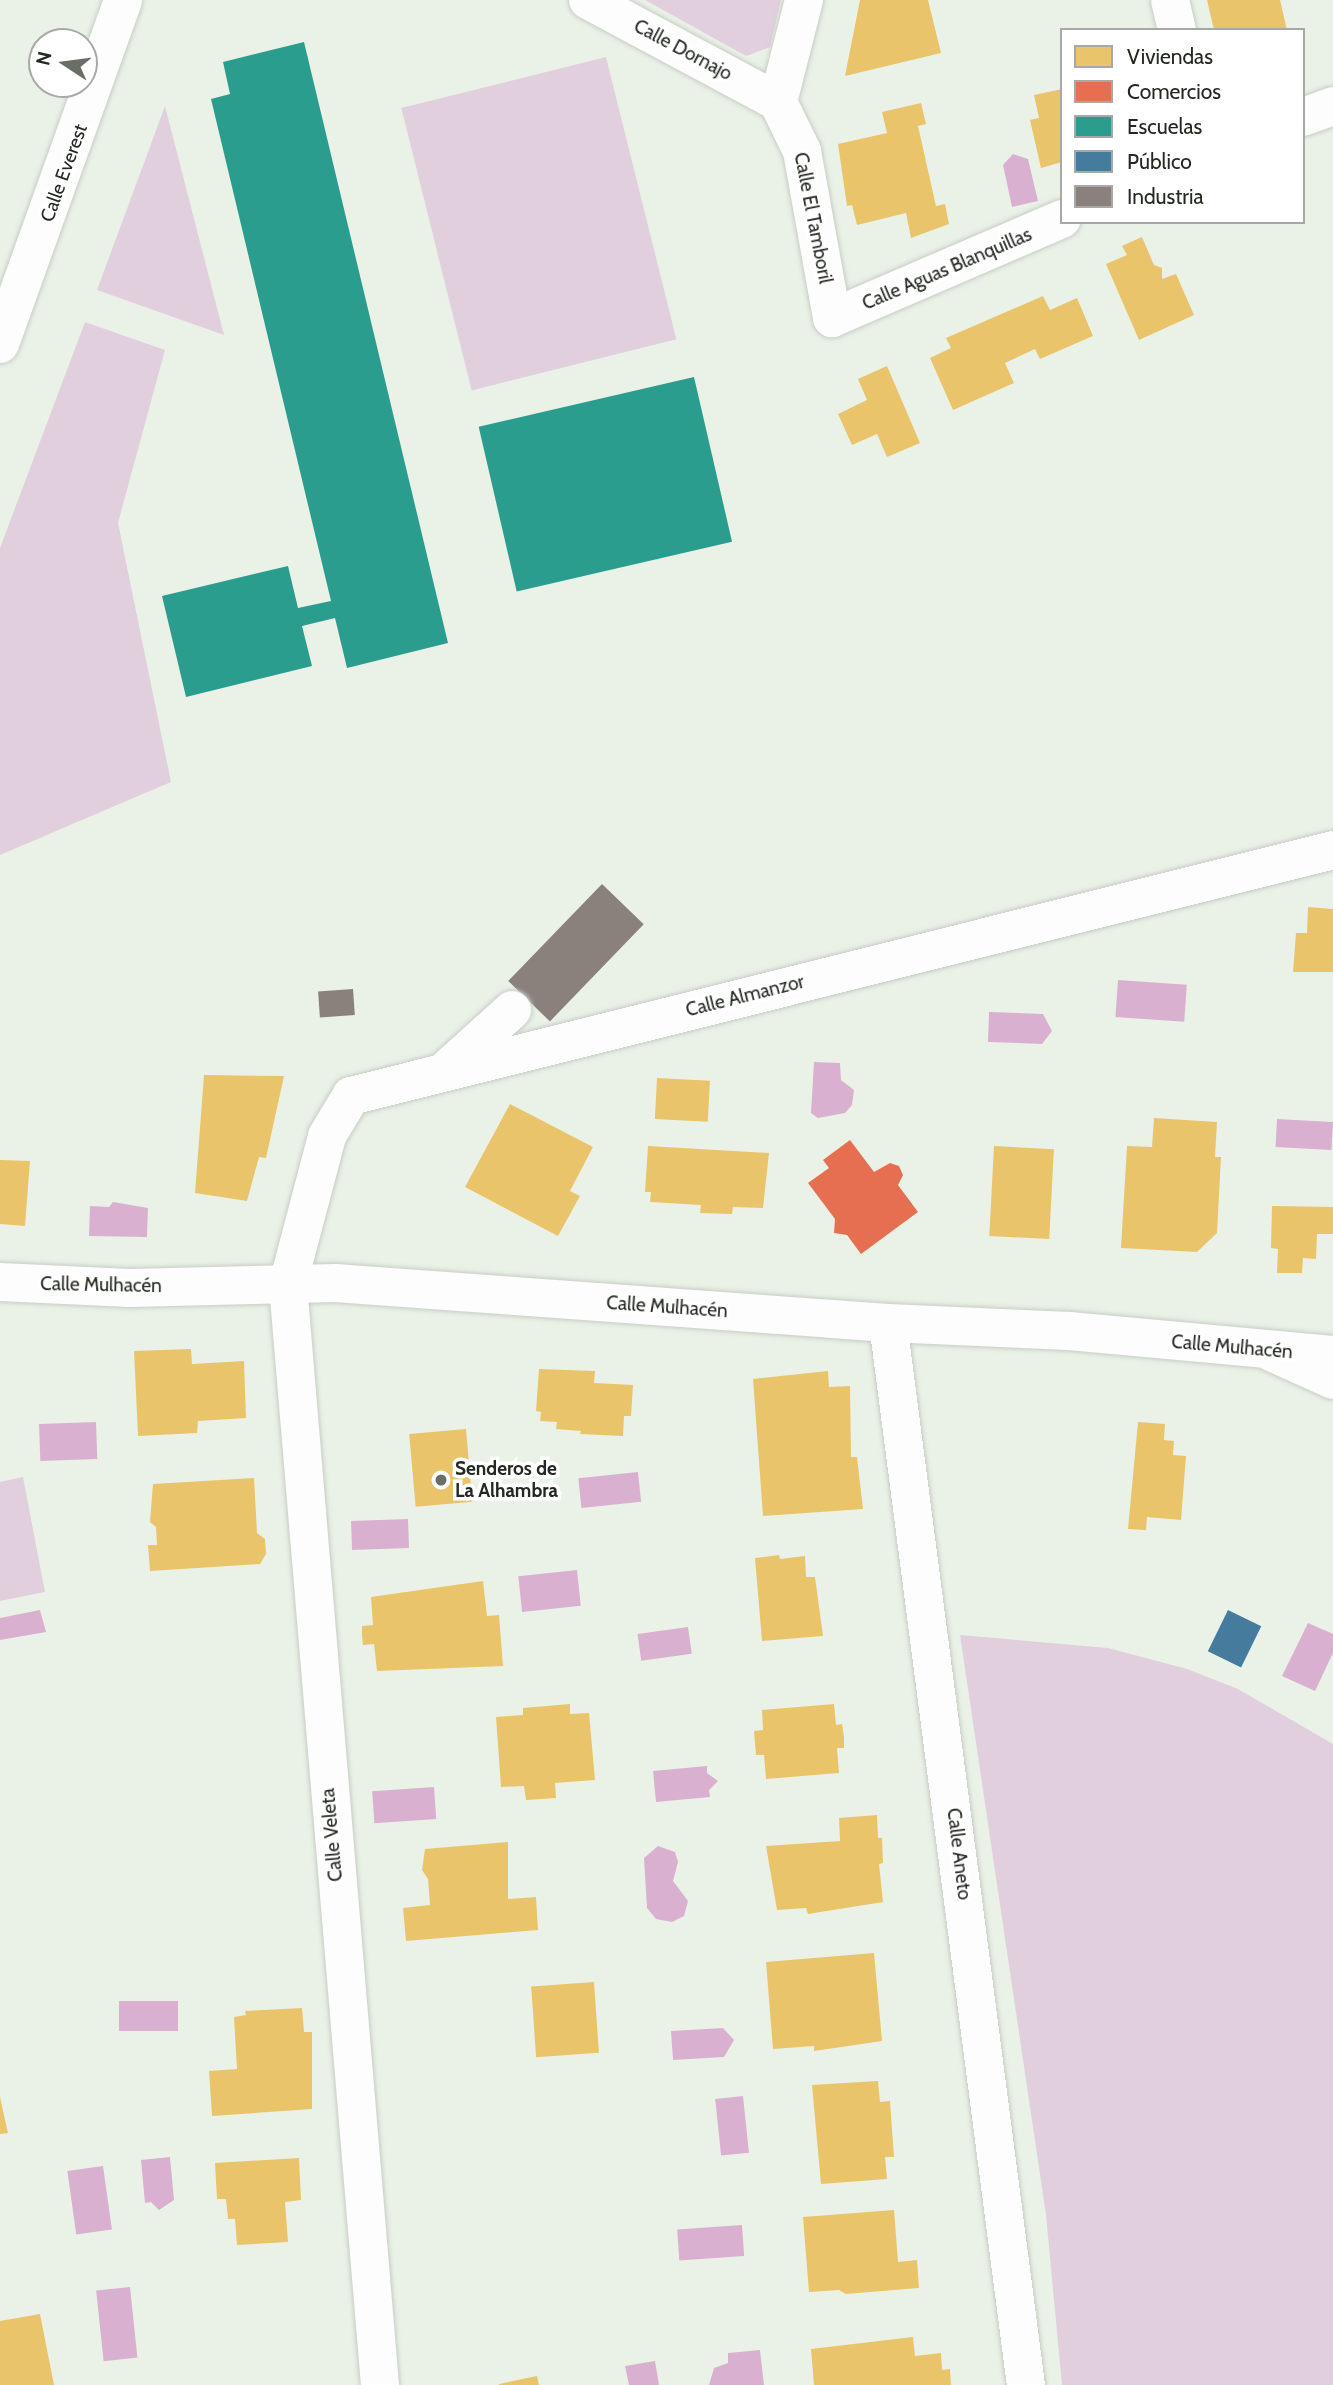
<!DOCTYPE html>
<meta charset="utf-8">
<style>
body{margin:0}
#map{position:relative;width:1333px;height:2385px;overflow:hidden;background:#eaf2e8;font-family:Cabin,sans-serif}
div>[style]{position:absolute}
.green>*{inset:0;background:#e2cfdd;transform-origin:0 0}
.water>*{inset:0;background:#dab0d1;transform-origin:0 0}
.homes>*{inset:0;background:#e9c46a;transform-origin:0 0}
.shops>*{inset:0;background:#e76f51}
.schools>*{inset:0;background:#2a9d8f;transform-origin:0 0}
.public>*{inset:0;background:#457b9d;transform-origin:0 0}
.industry>*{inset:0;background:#8a817c;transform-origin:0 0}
.roads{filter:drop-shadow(0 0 2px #c7cdc5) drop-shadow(0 0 2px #c7cdc5)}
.street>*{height:38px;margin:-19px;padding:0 19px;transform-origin:19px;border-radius:19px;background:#fcfdfc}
.secondary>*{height:38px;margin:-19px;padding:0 19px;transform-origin:19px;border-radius:19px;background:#fcfdfc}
.dots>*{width:19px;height:19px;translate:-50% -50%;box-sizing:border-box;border:4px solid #fff;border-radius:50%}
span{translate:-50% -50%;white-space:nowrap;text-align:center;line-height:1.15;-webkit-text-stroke:7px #fff;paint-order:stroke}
.street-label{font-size:19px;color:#232921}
.poi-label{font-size:19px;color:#232921;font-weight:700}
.left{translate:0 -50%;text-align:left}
.legend{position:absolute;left:1060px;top:28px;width:245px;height:196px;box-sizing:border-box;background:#fff;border:2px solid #a7a9a6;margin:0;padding:9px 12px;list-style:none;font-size:21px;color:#232921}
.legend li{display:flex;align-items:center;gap:14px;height:35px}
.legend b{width:35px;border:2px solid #a7a9a6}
.north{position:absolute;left:28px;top:28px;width:70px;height:70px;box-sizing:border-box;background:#fff;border:2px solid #a7a9a6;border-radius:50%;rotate:283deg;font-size:19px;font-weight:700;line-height:28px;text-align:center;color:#232921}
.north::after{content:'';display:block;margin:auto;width:24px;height:32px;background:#696f67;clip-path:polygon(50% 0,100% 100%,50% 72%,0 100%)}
</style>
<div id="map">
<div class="green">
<i style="clip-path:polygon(645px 0,781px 0,770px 47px,746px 56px)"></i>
<i style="left:606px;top:57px;width:291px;height:211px;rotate:76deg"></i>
<i style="clip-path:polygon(165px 106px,224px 335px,97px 290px)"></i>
<i style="clip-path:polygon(85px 322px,165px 350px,118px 523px,171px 782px,0 855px,0 548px)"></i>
<i style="clip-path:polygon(23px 1477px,45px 1592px,0 1601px,0 1482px)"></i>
<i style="clip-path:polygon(960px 1635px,1108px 1648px,1187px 1669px,1238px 1689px,1333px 1744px,1333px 2385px,1062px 2385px,1046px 2215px)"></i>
</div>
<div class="water">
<i style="clip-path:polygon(1013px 154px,1028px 159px,1038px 201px,1012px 207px,1003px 165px)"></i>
<i style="left:1118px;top:980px;width:69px;height:37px;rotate:4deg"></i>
<i style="clip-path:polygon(989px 1012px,1043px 1014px,1052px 1031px,1042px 1044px,988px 1042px)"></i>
<i style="clip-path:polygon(814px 1062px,840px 1063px,841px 1080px,854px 1090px,852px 1105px,845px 1113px,818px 1118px,811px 1113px)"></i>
<i style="left:1277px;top:1119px;width:56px;height:28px;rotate:3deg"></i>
<i style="clip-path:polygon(113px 1202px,148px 1208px,147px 1237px,89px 1236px,90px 1206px,109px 1207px)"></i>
<i style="left:96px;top:1422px;width:37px;height:57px;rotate:88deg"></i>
<i style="left:638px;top:1472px;width:30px;height:60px;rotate:84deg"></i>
<i style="left:408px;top:1519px;width:29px;height:57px;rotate:88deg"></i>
<i style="left:577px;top:1570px;width:36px;height:59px;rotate:84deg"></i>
<i style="clip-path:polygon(40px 1610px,46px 1632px,0 1640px,0 1618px)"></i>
<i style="clip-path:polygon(1308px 1623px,1333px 1634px,1333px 1653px,1315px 1691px,1282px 1676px)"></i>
<i style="left:688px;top:1627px;width:27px;height:51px;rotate:82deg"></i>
<i style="clip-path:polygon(707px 1766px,707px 1773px,718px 1781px,709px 1790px,710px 1797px,656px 1802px,653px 1771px)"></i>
<i style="left:434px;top:1787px;width:32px;height:62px;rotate:86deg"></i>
<i style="clip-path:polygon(658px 1846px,675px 1852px,678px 1862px,673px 1881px,688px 1901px,684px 1916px,672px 1922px,656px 1919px,647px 1908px,644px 1858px)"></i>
<i style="left:178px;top:2001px;width:30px;height:59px;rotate:90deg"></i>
<i style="clip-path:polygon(723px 2028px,734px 2040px,724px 2057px,673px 2060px,671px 2031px)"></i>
<i style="left:743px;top:2096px;width:57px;height:28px;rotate:84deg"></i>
<i style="clip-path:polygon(170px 2157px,174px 2200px,159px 2210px,151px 2202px,145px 2203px,141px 2160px)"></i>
<i style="left:103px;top:2166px;width:64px;height:36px;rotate:82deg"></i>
<i style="left:742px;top:2225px;width:31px;height:65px;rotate:86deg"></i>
<i style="left:130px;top:2287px;width:71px;height:34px;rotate:84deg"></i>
<i style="clip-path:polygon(760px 2350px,764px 2385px,709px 2385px,714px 2368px,728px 2363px,728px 2353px)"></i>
<i style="clip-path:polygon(655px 2361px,659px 2385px,629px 2385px,625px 2366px)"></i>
</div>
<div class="homes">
<i style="clip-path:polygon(860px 0,928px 0,941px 53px,845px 76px)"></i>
<i style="clip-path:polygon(1207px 0,1280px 0,1287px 30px,1214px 30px)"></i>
<i style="clip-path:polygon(1062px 89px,1062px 162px,1041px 168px,1030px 120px,1039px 118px,1034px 95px)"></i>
<i style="clip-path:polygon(921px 103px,926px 124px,918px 126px,936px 206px,945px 204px,949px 224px,911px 238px,906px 213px,857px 225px,852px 205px,847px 206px,838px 144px,887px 133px,882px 112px)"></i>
<i style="clip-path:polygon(1142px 237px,1154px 265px,1162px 268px,1162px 279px,1176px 274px,1194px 315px,1139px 340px,1106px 264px,1127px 255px,1122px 246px)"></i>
<i style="clip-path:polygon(1043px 296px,1050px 310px,1077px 298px,1093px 336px,1040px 359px,1035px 349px,1005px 363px,1014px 383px,953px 410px,930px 358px,951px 348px,946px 338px)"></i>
<i style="clip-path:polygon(887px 366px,920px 443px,887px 457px,877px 434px,852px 445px,838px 414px,867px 400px,858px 379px)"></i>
<i style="clip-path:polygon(1308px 907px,1333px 909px,1333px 972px,1293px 972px,1296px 933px,1307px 933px)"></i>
<i style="clip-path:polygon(204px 1075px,284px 1076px,266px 1158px,259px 1157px,247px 1201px,195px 1193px)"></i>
<i style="left:657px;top:1078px;width:53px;height:41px;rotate:3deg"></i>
<i style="clip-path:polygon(510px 1104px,593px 1147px,570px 1191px,580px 1196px,558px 1236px,465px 1187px)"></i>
<i style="clip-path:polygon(1154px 1118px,1217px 1122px,1215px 1157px,1221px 1157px,1217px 1233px,1197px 1252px,1121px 1248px,1127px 1146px,1152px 1147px)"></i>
<i style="clip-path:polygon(648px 1146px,769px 1153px,763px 1208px,733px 1207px,732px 1214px,700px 1213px,701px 1205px,650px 1202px,651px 1192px,645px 1192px)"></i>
<i style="left:994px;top:1146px;width:60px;height:90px;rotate:3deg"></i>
<i style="clip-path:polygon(0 1160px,30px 1161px,25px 1226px,0 1224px)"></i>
<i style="clip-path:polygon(1272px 1206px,1333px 1207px,1333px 1234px,1317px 1234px,1316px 1259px,1303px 1258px,1302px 1273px,1277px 1273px,1278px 1249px,1271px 1248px)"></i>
<i style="clip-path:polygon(191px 1349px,192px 1364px,244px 1361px,246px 1418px,198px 1421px,197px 1433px,138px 1436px,134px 1351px)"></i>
<i style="clip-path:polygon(539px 1369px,595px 1371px,594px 1383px,633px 1385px,631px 1416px,624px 1416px,623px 1436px,580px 1434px,581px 1431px,556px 1429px,557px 1422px,540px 1421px,541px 1412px,536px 1411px)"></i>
<i style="clip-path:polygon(828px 1371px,829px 1387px,850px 1386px,851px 1457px,857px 1457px,863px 1509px,763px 1516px,753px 1379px)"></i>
<i style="clip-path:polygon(1138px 1422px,1165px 1424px,1164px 1440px,1174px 1441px,1173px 1455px,1186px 1456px,1181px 1520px,1147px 1517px,1146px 1530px,1128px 1529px)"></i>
<i style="left:466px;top:1429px;width:73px;height:57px;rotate:85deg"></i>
<i style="clip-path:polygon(254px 1478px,257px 1533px,265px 1539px,266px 1554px,260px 1564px,150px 1571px,148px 1545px,157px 1545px,156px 1527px,150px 1522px,153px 1484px)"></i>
<i style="clip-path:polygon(779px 1555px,780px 1559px,805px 1556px,806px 1577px,815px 1577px,823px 1636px,762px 1641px,755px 1558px)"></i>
<i style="clip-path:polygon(483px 1581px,487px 1616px,499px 1615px,503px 1666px,377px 1671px,374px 1644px,363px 1645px,362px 1636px,362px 1626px,373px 1625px,371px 1597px)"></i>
<i style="clip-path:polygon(570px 1704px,570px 1714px,589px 1713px,595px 1780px,555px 1783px,556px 1798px,526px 1800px,524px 1786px,501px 1787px,496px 1717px,523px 1715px,523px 1708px)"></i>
<i style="clip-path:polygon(834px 1704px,836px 1725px,842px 1724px,844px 1737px,844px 1748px,837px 1748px,839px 1773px,766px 1779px,764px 1755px,756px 1755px,754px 1731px,763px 1730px,762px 1710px)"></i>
<i style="clip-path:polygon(877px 1815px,878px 1838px,882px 1838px,883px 1863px,879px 1864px,883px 1902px,808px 1914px,806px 1908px,777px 1910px,766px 1846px,840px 1841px,839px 1818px)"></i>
<i style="clip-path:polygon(508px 1842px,508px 1899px,536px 1897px,538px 1930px,406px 1941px,403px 1908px,430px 1905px,428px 1879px,422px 1870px,425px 1849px)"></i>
<i style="clip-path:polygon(874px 1953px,882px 2041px,814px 2051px,814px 2046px,773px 2049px,766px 1962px)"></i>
<i style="left:594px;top:1982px;width:71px;height:63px;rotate:86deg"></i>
<i style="clip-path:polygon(302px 2008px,304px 2032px,312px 2032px,312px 2109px,212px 2116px,209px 2071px,237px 2069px,234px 2017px,246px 2015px,245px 2011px)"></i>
<i style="clip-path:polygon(878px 2081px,880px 2102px,890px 2101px,894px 2157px,885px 2157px,887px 2179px,821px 2184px,812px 2085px)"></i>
<i style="clip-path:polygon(0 2097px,8px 2133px,0 2134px)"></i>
<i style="clip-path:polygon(299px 2158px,301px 2200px,285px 2202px,288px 2242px,237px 2245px,235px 2219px,228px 2219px,226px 2199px,217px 2199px,215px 2163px)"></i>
<i style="clip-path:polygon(894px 2210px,898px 2262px,917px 2260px,919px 2288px,846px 2294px,839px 2290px,809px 2292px,803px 2217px)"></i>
<i style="clip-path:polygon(40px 2314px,54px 2385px,0 2385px,0 2321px)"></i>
<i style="clip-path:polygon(913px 2337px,915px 2356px,941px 2353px,942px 2370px,950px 2369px,951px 2385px,814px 2385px,811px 2349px)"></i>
<i style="clip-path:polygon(537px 2376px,539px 2385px,499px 2385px,499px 2384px)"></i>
</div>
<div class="shops">
<i style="clip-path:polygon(850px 1140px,874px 1172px,890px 1163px,899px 1166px,903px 1175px,898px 1185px,918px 1212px,861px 1254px,847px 1235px,834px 1233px,835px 1219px,808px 1183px,829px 1168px,823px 1160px)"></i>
</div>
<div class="schools">
<i style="clip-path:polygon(304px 42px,448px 643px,347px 668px,335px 618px,302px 626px,312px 666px,186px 697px,162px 596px,288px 566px,298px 608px,331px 601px,211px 99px,230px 94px,223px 62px)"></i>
<i style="left:694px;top:377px;width:169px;height:221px;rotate:77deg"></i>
</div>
<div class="public">
<i style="left:1228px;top:1610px;width:37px;height:46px;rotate:26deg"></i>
</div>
<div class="industry">
<i style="left:602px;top:884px;width:58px;height:135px;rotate:44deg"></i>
<i style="left:353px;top:989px;width:26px;height:35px;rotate:86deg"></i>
</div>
<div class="roads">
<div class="street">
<i style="left:588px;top:0;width:216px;rotate:28.2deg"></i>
<i style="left:804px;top:0;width:105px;rotate:104.3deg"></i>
<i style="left:778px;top:102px;width:55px;rotate:63.9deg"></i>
<i style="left:802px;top:151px;width:170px;rotate:79.8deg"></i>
<i style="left:832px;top:318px;width:250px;rotate:-23.3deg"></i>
<i style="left:1170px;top:0;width:31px;rotate:77deg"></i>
<i style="left:1303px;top:117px;width:32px;rotate:-20deg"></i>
<i style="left:449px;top:1067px;width:85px;rotate:-42.1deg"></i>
<i style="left:888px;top:1323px;width:1071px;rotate:82.6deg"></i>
<i style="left:1271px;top:1352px;width:68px;rotate:24.3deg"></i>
<i style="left:380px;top:2385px;width:1105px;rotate:-94.78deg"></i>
<i style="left:288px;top:1284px;width:153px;rotate:-75.2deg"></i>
<i style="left:327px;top:1136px;width:47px;rotate:-59deg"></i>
<i style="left:351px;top:1096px;width:1012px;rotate:-14.06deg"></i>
</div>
<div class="secondary">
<i style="left:0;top:344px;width:365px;rotate:-70.3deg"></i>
<i style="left:0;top:1282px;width:130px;rotate:2.6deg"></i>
<i style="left:130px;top:1288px;width:205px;rotate:-1.4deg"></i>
<i style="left:335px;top:1283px;width:554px;rotate:4.14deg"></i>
<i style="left:888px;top:1323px;width:181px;rotate:2.5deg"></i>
<i style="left:1069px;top:1331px;width:265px;rotate:5.2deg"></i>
</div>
</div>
<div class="dots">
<i style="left:441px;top:1480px;background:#696f67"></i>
</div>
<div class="street-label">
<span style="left:683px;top:50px;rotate:28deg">Calle Dornajo</span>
<span style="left:64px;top:173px;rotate:-70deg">Calle Everest</span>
<span style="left:813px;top:218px;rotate:79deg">Calle El Tamboril</span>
<span style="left:947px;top:269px;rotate:-23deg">Calle Aguas Blanquillas</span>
<span style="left:745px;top:996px;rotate:-14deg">Calle Almanzor</span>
<span style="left:101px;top:1285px;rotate:1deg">Calle Mulhacén</span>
<span style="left:667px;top:1307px;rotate:4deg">Calle Mulhacén</span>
<span style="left:1232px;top:1347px;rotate:5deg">Calle Mulhacén</span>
<span style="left:332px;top:1835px;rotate:-95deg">Calle Veleta</span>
<span style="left:959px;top:1854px;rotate:83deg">Calle Aneto</span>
</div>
<div class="poi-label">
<span class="left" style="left:455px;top:1480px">Senderos de<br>La Alhambra</span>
</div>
<ul class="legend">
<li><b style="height:19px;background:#e9c46a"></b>Viviendas</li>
<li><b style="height:19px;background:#e76f51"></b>Comercios</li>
<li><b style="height:19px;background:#2a9d8f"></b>Escuelas</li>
<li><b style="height:19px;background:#457b9d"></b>Público</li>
<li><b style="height:19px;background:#8a817c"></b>Industria</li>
</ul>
<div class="north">N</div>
</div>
